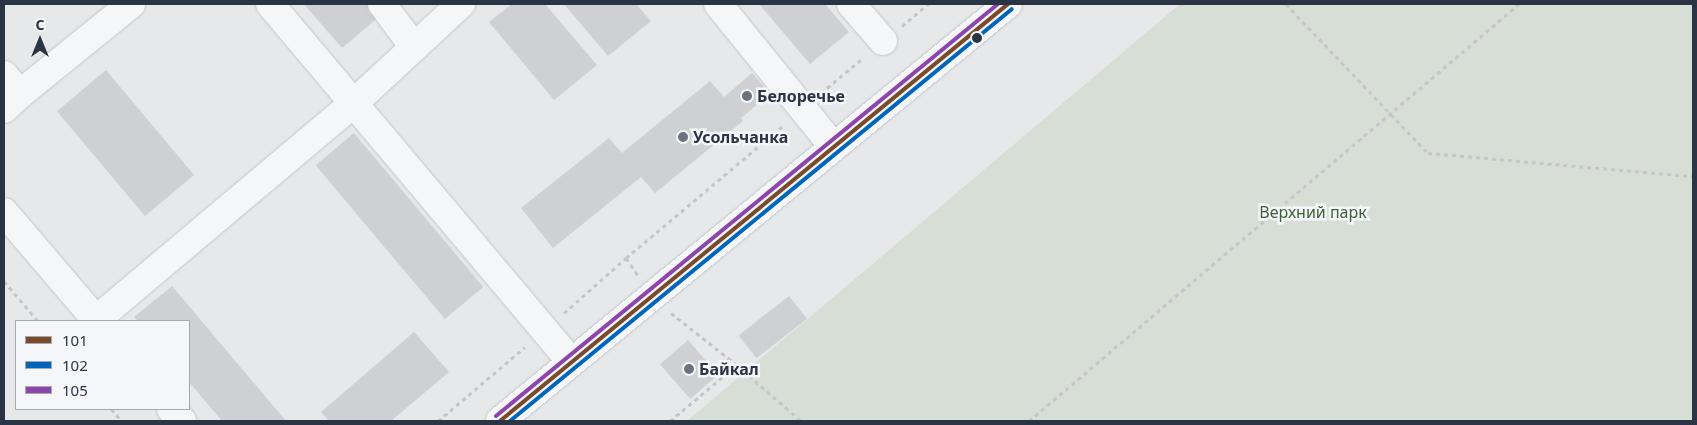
<!DOCTYPE html>
<meta charset="utf-8">
<style>
body{margin:0}
#map{position:relative;width:1697px;height:425px;overflow:hidden;background:#e6e8ea;font-family:"Noto Sans",sans-serif}
div>[style]{position:absolute}
.green>*{inset:0;background:#d6ded6}
.building>*{inset:0;background:#ced0d3;transform-origin:0 0}
.path>*{height:3px;margin-top:-1.5px;transform-origin:0;background:repeating-linear-gradient(90deg,#c5c6ca 0 4px,transparent 0 8px)}
.roads{filter:drop-shadow(0 0 1px #c4c6c8) drop-shadow(0 0 1px #c4c6c8)}
.minor>*{height:28px;margin:-14px;padding:0 14px;transform-origin:14px;border-radius:14px;background:#f5f6f7}
.bus-1>*{height:4px;margin:-2px;padding:0 2px;transform-origin:2px;border-radius:2px;background:#7a4b2a}
.bus-2>*{height:4px;margin:-2px;padding:0 2px;transform-origin:2px;border-radius:2px;background:#0065bd}
.bus-3>*{height:4px;margin:-2px;padding:0 2px;transform-origin:2px;border-radius:2px;background:#8e44ad}
.dots>*{width:14px;height:14px;translate:-50% -50%;box-sizing:border-box;border:2px solid #f4f6f9;border-radius:50%}
span{translate:-50% -50%;white-space:nowrap;text-align:center;line-height:1.15;-webkit-text-stroke:5px #f4f6f9;paint-order:stroke}
.poi-label{font-size:16px;color:#2b3445;font-weight:700}
.left{translate:0 -50%;text-align:left}
.park-label{font-size:16px;color:#3f6138}
.frame{position:absolute;inset:0;border:5px solid #2b3445;pointer-events:none}
.legend{position:absolute;left:15px;top:320px;width:175px;height:90px;box-sizing:border-box;background:#f4f6f9;border:1px solid #a4a8b1;margin:0;padding:6px 9px;list-style:none;font-size:15px;color:#2b3445}
.legend li{display:flex;align-items:center;gap:10px;height:25px}
.legend b{width:25px;border:1px solid #a4a8b1}
.north{position:absolute;left:15px;top:15px;width:50px;height:50px;-webkit-text-stroke:4px #f4f6f9;paint-order:stroke;rotate:0deg;font-size:14px;font-weight:700;line-height:20px;text-align:center;color:#2b3445}
.north::after{content:'';display:block;margin:auto;width:18px;height:22px;background:#2b3445;clip-path:polygon(50% 0,100% 100%,50% 72%,0 100%)}
</style>
<div id="map">
<div class="green">
<i style="clip-path:polygon(1180px 4px,1693px 4px,1693px 421px,687px 421px)"></i>
</div>
<div class="building">
<i style="clip-path:polygon(304px 4px,369px 4px,380px 16px,342px 48px)"></i>
<i style="clip-path:polygon(512px 4px,545px 4px,597px 65px,554px 100px,489px 22px)"></i>
<i style="clip-path:polygon(564px 4px,636px 4px,651px 21px,608px 56px)"></i>
<i style="clip-path:polygon(759px 4px,825px 4px,849px 32px,810px 64px)"></i>
<i style="left:106px;top:70px;width:137px;height:64px;rotate:50deg"></i>
<i style="clip-path:polygon(752px 73px,770px 94px,741px 118px,743px 121px,655px 193px,641px 177px,553px 248px,521px 208px,609px 138px,622px 153px,710px 81px,724px 97px)"></i>
<i style="left:354px;top:133px;width:201px;height:50px;rotate:50deg"></i>
<i style="clip-path:polygon(172px 286px,286px 421px,222px 421px,189px 382px,189px 321px,138px 321px,134px 317px)"></i>
<i style="left:789px;top:296px;width:29px;height:64px;rotate:52deg"></i>
<i style="clip-path:polygon(414px 332px,449px 372px,391px 421px,329px 421px,321px 412px)"></i>
<i style="left:688px;top:340px;width:46px;height:37px;rotate:49deg"></i>
</div>
<div class="path">
<i style="left:1286px;top:4px;width:206px;rotate:46.4deg"></i>
<i style="left:1428px;top:153px;width:266px;rotate:5deg"></i>
<i style="left:902px;top:26px;width:34px;rotate:-40deg"></i>
<i style="left:821px;top:93px;width:56px;rotate:-39.9deg"></i>
<i style="left:626px;top:258px;width:207px;rotate:-40.1deg"></i>
<i style="left:4px;top:281px;width:52px;rotate:49.6deg"></i>
<i style="left:564px;top:313px;width:83px;rotate:-41.6deg"></i>
<i style="left:626px;top:258px;width:21px;rotate:55deg"></i>
<i style="left:737px;top:365px;width:85px;rotate:41.2deg"></i>
<i style="left:111px;top:409px;width:16px;rotate:47deg"></i>
<i style="left:438px;top:421px;width:114px;rotate:-40.4deg"></i>
<i style="left:670px;top:421px;width:87px;rotate:-39.9deg"></i>
<i style="left:737px;top:365px;width:84px;rotate:-141.8deg"></i>
<i style="left:1029px;top:421px;width:643px;rotate:-40.4deg"></i>
</div>
<div class="roads">
<div class="minor">
<i style="left:270px;top:4px;width:468px;rotate:49.9deg"></i>
<i style="left:382px;top:4px;width:54px;rotate:53.3deg"></i>
<i style="left:718px;top:4px;width:183px;rotate:51deg"></i>
<i style="left:851px;top:4px;width:49px;rotate:49.1deg"></i>
<i style="left:4px;top:75px;width:25px;rotate:50deg"></i>
<i style="left:20px;top:94px;width:22px;rotate:137deg"></i>
<i style="left:20px;top:94px;width:143px;rotate:-39deg"></i>
<i style="left:4px;top:212px;width:143px;rotate:49.5deg"></i>
<i style="left:96px;top:320px;width:337px;rotate:-40.1deg"></i>
<i style="left:354px;top:103px;width:146px;rotate:-42.8deg"></i>
<i style="left:171px;top:409px;width:16px;rotate:47deg"></i>
<i style="left:500px;top:421px;width:657px;rotate:-39.38deg"></i>
</div>
</div>
<div class="bus-1">
<i style="left:500px;top:421px;width:657px;rotate:-39.38deg"></i>
</div>
<div class="bus-2">
<i style="left:510px;top:421px;width:649px;rotate:-39.38deg"></i>
</div>
<div class="bus-3">
<i style="left:496px;top:416px;width:649px;rotate:-39.38deg"></i>
</div>
<div class="dots">
<i style="left:977px;top:38px;background:#2b3445"></i>
<i style="left:747px;top:96px;background:#6c737f"></i>
<i style="left:683px;top:137px;background:#6c737f"></i>
<i style="left:689px;top:369px;background:#6c737f"></i>
</div>
<div class="poi-label">
<span class="left" style="left:757px;top:96px">Белоречье</span>
<span class="left" style="left:693px;top:137px">Усольчанка</span>
<span class="left" style="left:699px;top:369px">Байкал</span>
</div>
<div class="park-label">
<span style="left:1313px;top:212px">Верхний парк</span>
</div>
<div class="frame"></div>
<ul class="legend">
<li><b style="height:6px;background:#7a4b2a"></b>101</li>
<li><b style="height:6px;background:#0065bd"></b>102</li>
<li><b style="height:6px;background:#8e44ad"></b>105</li>
</ul>
<div class="north">С</div>
</div>
